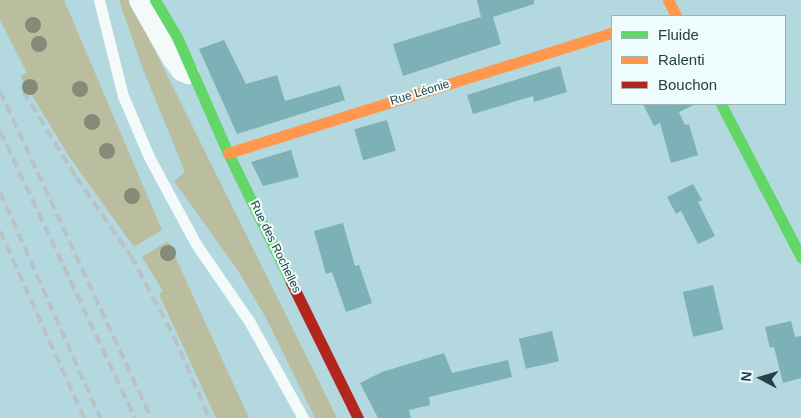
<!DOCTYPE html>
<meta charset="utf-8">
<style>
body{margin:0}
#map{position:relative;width:801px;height:418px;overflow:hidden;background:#b3d8df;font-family:Helvetica,sans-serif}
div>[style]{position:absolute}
.green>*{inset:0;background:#babe9f}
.building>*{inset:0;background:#7cb1b8;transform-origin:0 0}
.lane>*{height:11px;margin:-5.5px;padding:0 5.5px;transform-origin:5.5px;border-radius:5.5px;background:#f4f9fa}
.street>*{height:21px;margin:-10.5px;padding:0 10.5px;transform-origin:10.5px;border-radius:10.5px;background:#f4f9fa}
.fast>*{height:11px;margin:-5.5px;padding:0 5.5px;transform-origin:5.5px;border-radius:5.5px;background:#63d668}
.slow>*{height:11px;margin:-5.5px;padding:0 5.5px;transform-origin:5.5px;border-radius:5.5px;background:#ff974d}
.jam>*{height:11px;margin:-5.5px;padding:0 5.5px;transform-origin:5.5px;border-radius:5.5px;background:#b3261e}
.rail>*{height:4px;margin-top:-2px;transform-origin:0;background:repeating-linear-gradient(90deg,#b9c3c5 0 10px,transparent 0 15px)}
.trees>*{width:16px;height:16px;margin:-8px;border-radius:50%;background:#848c78}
span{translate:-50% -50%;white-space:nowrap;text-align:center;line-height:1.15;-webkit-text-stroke:4px #effcfe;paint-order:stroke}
.street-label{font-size:12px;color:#254146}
.legend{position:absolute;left:611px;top:15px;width:175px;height:90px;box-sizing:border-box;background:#effcfe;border:1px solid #9eb1b4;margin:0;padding:6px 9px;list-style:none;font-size:15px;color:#254146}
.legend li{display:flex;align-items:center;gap:10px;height:25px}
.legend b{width:25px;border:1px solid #9eb1b4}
.north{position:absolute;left:736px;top:353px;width:50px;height:50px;-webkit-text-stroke:4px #effcfe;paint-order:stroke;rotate:276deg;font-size:14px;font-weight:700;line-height:20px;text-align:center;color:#254146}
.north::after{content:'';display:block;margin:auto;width:18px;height:22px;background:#254146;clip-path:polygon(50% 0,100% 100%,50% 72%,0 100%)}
</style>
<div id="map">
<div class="green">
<i style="clip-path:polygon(0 0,64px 0,162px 230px,134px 247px,70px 158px,20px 76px,27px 73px,0 20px)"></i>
<i style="clip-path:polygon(119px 0,130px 0,337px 418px,315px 418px,266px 318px,237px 269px,174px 181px,185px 172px,142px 67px)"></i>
<i style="clip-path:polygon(168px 241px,249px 418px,216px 418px,159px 294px,163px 291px,142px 257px)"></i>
</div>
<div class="building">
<i style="clip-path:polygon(477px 0,534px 0,534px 4px,493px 17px,501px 44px,403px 76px,393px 44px,481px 17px)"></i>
<i style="clip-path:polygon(224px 40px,246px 84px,277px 75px,285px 101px,340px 85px,345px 100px,237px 134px,199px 49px)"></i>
<i style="clip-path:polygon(560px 66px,567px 92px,534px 102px,533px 96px,473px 114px,467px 95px)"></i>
<i style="clip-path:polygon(643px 104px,696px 104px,679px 112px,685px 125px,689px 124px,698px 155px,671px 163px,660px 123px,654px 126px)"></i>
<i style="left:387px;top:120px;width:32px;height:34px;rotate:74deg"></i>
<i style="clip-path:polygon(291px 150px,299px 177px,263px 186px,251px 162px)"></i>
<i style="clip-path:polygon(693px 184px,702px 200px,698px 202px,715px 236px,698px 244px,681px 211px,676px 214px,667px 197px)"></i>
<i style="clip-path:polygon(343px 223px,355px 266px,359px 265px,372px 303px,346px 312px,332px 272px,326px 274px,314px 231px)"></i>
<i style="left:713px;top:285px;width:46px;height:31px;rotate:77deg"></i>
<i style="clip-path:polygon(791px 321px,795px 337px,801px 336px,801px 378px,783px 383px,774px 347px,770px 348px,765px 327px)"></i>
<i style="left:552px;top:331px;width:31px;height:34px;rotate:77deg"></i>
<i style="clip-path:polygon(444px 353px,452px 373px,508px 360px,512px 377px,429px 397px,430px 405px,409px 410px,411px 418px,378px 418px,360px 383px,382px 372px)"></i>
</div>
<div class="lane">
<i style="left:99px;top:0;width:99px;rotate:76deg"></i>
<i style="left:123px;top:96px;width:66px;rotate:66.9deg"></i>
<i style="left:149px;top:157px;width:99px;rotate:61.6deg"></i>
<i style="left:196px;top:244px;width:93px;rotate:55.5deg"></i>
<i style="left:249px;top:321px;width:111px;rotate:60.9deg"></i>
</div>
<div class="street">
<i style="left:139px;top:0;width:67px;rotate:60.4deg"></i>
<i style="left:172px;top:58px;width:15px;rotate:53deg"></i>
<i style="left:181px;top:70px;width:8px;rotate:23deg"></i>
</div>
<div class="fast">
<i style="left:155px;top:0;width:43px;rotate:59.3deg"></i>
<i style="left:177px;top:37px;width:127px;rotate:66.3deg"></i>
<i style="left:228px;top:153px;width:144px;rotate:64deg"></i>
<i style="left:721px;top:104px;width:173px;rotate:62.4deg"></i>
</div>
<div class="slow">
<i style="left:668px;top:0;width:18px;rotate:63deg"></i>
<i style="left:228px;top:153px;width:402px;rotate:-17.4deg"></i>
</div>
<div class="jam">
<i style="left:291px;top:282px;width:152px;rotate:63.8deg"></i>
</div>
<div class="rail">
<i style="left:0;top:91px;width:360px;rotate:65.2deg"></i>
<i style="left:23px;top:91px;width:101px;rotate:58.4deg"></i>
<i style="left:76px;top:177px;width:96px;rotate:55.2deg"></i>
<i style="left:131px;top:256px;width:92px;rotate:62deg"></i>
<i style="left:174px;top:337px;width:88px;rotate:66.6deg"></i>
<i style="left:0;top:131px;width:317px;rotate:64.8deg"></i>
<i style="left:0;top:192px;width:247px;rotate:66.1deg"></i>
<i style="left:0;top:231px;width:205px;rotate:65.8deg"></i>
</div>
<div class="trees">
<i style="left:33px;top:25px"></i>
<i style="left:39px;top:44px"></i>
<i style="left:30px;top:87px"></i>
<i style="left:80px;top:89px"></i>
<i style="left:92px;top:122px"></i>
<i style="left:107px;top:151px"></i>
<i style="left:132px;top:196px"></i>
<i style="left:168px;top:253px"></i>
</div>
<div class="street-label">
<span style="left:420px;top:93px;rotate:-17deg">Rue Léonie</span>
<span style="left:275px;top:247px;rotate:64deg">Rue des Rochelles</span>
</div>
<ul class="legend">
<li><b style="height:6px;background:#63d668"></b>Fluide</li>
<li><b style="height:6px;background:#ff974d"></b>Ralenti</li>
<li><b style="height:6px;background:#b3261e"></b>Bouchon</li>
</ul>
<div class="north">N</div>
</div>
